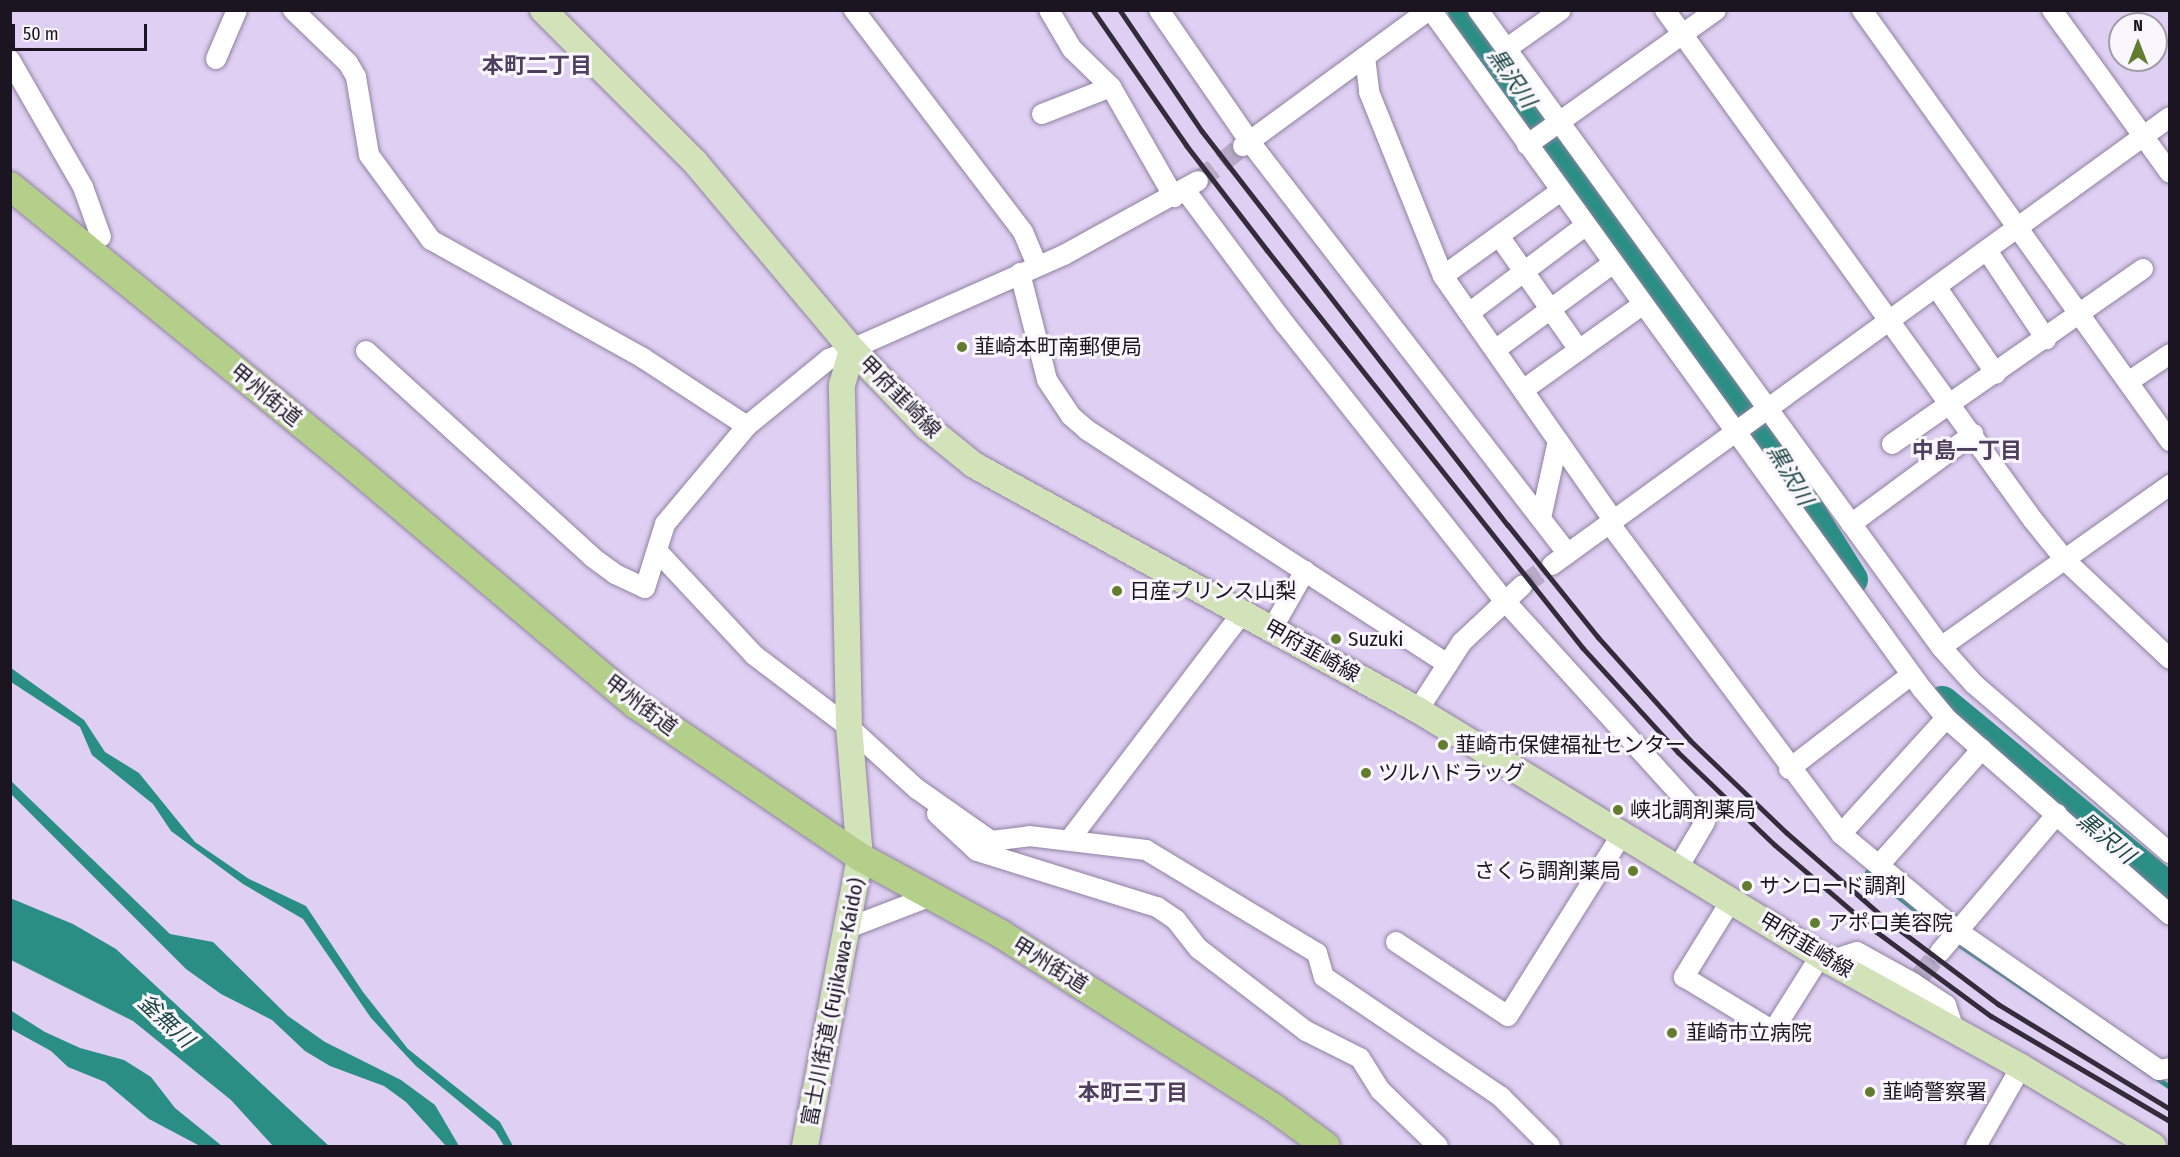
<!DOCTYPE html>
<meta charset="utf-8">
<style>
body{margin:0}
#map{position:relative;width:2180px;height:1157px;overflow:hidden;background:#dfcff2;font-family:"Fira Sans Condensed","Noto Sans JP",sans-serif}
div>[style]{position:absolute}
.water>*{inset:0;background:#2a8e84}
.stream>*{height:5px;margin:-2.5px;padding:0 2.5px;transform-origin:2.5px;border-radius:2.5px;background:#2a8e84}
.river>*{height:33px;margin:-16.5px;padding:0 16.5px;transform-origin:16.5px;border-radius:16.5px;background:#2a8e84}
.minor-tunnel>*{height:20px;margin-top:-10px;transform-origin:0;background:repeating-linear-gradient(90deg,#b8aac8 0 20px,transparent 0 30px)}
.roads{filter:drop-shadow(0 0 2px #9081a2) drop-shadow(0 0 2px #9081a2)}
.minor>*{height:20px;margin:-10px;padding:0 10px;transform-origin:10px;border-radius:10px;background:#fff}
.major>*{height:26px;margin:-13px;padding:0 13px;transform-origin:13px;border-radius:13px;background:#d2e2b9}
.highway>*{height:28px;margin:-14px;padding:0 14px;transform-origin:14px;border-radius:14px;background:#b4cf8a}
.rail>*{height:4.5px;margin:-2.25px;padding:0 2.25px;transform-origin:2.25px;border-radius:2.25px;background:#332c3b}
.dots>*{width:16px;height:16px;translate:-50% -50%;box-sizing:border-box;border:3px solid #f9f6fd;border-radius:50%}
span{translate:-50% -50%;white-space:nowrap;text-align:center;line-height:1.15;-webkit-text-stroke:6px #f9f6fd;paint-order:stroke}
.poi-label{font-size:21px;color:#1a1521}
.left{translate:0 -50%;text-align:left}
.right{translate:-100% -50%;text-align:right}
.street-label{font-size:21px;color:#1a1521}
.neighbourhood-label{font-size:22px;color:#4e405d;font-weight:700}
.water-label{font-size:22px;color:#1b4641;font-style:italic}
.frame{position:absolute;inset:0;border:12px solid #1a1521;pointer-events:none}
.north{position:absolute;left:2108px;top:12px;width:60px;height:60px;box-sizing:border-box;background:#f9f6fd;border:2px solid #a09ca5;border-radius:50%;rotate:0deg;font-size:16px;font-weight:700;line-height:24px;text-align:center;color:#1a1521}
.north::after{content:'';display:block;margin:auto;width:21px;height:27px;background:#627c30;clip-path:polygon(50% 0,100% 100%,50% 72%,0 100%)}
.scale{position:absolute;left:12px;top:24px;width:135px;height:27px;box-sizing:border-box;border:3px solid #1a1521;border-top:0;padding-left:8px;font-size:18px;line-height:21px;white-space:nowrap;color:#1a1521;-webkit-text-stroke:4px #f9f6fd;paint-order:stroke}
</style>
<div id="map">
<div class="water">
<i style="clip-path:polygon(11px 668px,84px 720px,105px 752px,139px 773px,195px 842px,249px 879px,306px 906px,363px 992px,408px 1049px,500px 1122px,513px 1146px,504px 1146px,495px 1131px,416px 1066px,371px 1018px,303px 919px,243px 884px,171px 831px,153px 804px,92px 755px,80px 727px,11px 682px)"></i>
<i style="clip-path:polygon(10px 780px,170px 934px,213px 942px,288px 1016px,325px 1042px,401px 1080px,435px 1105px,459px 1146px,446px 1146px,406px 1102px,384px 1086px,330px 1066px,305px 1051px,272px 1020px,221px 994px,186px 969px,11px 794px)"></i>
<i style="clip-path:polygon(10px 898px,73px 924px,116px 949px,329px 1146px,273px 1146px,231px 1100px,133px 1021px,11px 960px)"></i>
<i style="clip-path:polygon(10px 1010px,45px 1032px,80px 1048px,124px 1060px,151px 1077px,175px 1108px,222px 1146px,200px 1146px,149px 1119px,105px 1082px,68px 1067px,51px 1051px,11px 1029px)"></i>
</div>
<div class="stream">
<i style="left:1867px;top:872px;width:103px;rotate:38.3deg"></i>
<i style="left:1955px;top:942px;width:259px;rotate:34deg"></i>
</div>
<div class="river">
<i style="left:1464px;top:10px;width:546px;rotate:54.62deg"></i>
<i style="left:1780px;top:455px;width:64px;rotate:63deg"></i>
<i style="left:1809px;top:512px;width:79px;rotate:57.9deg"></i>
<i style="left:1942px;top:702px;width:296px;rotate:39.5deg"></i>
</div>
<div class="minor-tunnel">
<i style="left:1198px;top:181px;width:57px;rotate:-37.9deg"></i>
<i style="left:1523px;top:585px;width:35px;rotate:-35deg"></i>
<i style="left:1920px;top:976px;width:31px;rotate:-50deg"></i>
</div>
<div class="roads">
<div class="minor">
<i style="left:293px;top:10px;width:76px;rotate:43.9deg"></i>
<i style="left:348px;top:63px;width:16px;rotate:60deg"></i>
<i style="left:356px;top:77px;width:79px;rotate:80.5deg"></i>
<i style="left:369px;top:155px;width:105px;rotate:53.9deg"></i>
<i style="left:431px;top:240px;width:243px;rotate:29.1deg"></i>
<i style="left:643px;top:358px;width:124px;rotate:33.2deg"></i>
<i style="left:854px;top:10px;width:279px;rotate:52.7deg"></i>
<i style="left:1023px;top:232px;width:36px;rotate:67deg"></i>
<i style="left:1049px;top:10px;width:45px;rotate:59.5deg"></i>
<i style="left:1072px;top:49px;width:54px;rotate:44.3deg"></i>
<i style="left:1111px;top:87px;width:127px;rotate:60.2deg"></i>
<i style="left:1159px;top:10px;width:160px;rotate:55.4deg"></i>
<i style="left:1250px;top:142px;width:520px;rotate:52.34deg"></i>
<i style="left:1431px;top:10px;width:838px;rotate:54.13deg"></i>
<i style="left:1922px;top:689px;width:38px;rotate:50deg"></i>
<i style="left:1946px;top:718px;width:298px;rotate:41.3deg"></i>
<i style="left:1478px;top:10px;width:787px;rotate:53.99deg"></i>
<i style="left:1941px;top:647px;width:50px;rotate:48.3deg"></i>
<i style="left:1974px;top:684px;width:259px;rotate:40.8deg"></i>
<i style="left:1665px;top:10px;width:629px;rotate:54.19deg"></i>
<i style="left:2033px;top:520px;width:53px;rotate:51.2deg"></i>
<i style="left:2066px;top:561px;width:143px;rotate:43.3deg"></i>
<i style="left:1862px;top:10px;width:530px;rotate:54.45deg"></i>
<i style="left:2052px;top:10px;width:201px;rotate:54.1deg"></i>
<i style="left:1506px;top:49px;width:67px;rotate:-35.3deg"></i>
<i style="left:1365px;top:57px;width:35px;rotate:83deg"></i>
<i style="left:1369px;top:92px;width:198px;rotate:68.1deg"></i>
<i style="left:1443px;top:276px;width:299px;rotate:55.1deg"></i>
<i style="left:216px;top:59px;width:53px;rotate:-66.8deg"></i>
<i style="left:10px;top:60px;width:146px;rotate:60.1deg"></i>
<i style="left:83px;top:187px;width:53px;rotate:70.2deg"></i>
<i style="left:1042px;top:114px;width:74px;rotate:-21.4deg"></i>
<i style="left:1527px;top:145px;width:232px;rotate:-35.5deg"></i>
<i style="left:1243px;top:146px;width:230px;rotate:-36.2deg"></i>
<i style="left:1185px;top:190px;width:167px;rotate:53.3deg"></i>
<i style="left:1285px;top:324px;width:352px;rotate:51.6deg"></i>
<i style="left:1504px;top:600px;width:299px;rotate:47.8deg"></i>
<i style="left:1705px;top:822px;width:51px;rotate:120.6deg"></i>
<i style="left:1499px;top:236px;width:139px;rotate:54.9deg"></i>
<i style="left:1988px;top:252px;width:105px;rotate:56.3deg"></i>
<i style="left:1020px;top:273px;width:110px;rotate:75.8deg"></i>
<i style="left:1047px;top:380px;width:43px;rotate:56.3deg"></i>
<i style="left:1071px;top:416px;width:21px;rotate:41deg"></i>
<i style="left:1087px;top:430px;width:430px;rotate:33deg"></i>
<i style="left:1443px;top:276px;width:145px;rotate:-35.8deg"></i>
<i style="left:1937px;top:288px;width:104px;rotate:55.5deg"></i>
<i style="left:1469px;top:313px;width:145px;rotate:-36.9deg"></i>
<i style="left:1495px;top:350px;width:145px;rotate:-36.3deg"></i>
<i style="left:366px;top:351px;width:306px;rotate:42.3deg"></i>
<i style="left:592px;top:557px;width:29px;rotate:36deg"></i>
<i style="left:615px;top:574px;width:33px;rotate:25deg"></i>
<i style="left:645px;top:588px;width:67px;rotate:-72.6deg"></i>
<i style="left:665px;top:524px;width:128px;rotate:-50.1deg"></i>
<i style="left:747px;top:426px;width:106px;rotate:-39.3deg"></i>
<i style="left:829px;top:359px;width:257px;rotate:-23.9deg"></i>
<i style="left:1064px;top:255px;width:153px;rotate:-28.9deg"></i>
<i style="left:2128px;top:382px;width:50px;rotate:-33.7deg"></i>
<i style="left:1523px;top:390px;width:146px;rotate:-35.5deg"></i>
<i style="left:1892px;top:444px;width:306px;rotate:-34.9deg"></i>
<i style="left:1541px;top:518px;width:79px;rotate:-77.6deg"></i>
<i style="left:1610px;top:524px;width:387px;rotate:53.3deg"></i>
<i style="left:1841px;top:834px;width:153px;rotate:39.7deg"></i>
<i style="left:1959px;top:932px;width:243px;rotate:34.6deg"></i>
<i style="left:2159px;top:1070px;width:11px;rotate:-10deg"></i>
<i style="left:1851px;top:524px;width:152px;rotate:-36.4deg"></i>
<i style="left:659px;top:553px;width:139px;rotate:47deg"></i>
<i style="left:754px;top:655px;width:119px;rotate:37.2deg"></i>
<i style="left:849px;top:727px;width:92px;rotate:42.4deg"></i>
<i style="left:917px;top:789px;width:90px;rotate:35.1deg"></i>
<i style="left:991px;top:841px;width:38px;rotate:-7deg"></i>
<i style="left:1029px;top:836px;width:118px;rotate:6.8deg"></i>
<i style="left:1146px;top:850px;width:200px;rotate:31.1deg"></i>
<i style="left:1317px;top:953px;width:25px;rotate:74deg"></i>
<i style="left:1324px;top:977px;width:214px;rotate:34.1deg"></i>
<i style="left:1501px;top:1097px;width:69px;rotate:45deg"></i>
<i style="left:1552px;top:565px;width:763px;rotate:-35.94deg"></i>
<i style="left:1272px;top:629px;width:67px;rotate:-60.4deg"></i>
<i style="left:1941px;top:647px;width:281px;rotate:-35.3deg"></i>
<i style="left:1418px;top:710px;width:81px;rotate:-57.1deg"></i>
<i style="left:1462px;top:642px;width:83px;rotate:-43.1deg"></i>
<i style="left:1789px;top:769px;width:154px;rotate:-37.6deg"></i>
<i style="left:937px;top:814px;width:54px;rotate:42.8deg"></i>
<i style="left:977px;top:851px;width:189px;rotate:17.3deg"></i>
<i style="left:1157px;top:907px;width:23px;rotate:34deg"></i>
<i style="left:1176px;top:920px;width:37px;rotate:52deg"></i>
<i style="left:1199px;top:949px;width:135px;rotate:37.5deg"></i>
<i style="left:1306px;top:1031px;width:60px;rotate:26.6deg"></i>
<i style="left:1360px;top:1058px;width:39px;rotate:58deg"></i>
<i style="left:1381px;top:1091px;width:79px;rotate:44deg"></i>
<i style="left:1841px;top:834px;width:156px;rotate:-47.8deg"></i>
<i style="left:1070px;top:839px;width:284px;rotate:-52.7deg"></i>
<i style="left:1879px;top:865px;width:155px;rotate:-48.4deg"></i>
<i style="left:1732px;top:899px;width:92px;rotate:121.6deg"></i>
<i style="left:1684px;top:977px;width:104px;rotate:31.2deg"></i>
<i style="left:1773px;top:1031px;width:90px;rotate:-57.7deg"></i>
<i style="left:848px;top:928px;width:92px;rotate:-21deg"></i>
<i style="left:1396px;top:942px;width:134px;rotate:33.5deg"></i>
<i style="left:1508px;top:1016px;width:215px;rotate:-57.9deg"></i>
<i style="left:1940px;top:952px;width:181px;rotate:-49.7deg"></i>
<i style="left:1829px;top:961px;width:29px;rotate:-18deg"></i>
<i style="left:1857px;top:952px;width:64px;rotate:29deg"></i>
<i style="left:1913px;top:983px;width:40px;rotate:34deg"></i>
<i style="left:1946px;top:1005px;width:26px;rotate:72deg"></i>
<i style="left:1976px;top:1146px;width:91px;rotate:-60.3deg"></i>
</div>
<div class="major">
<i style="left:543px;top:10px;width:215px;rotate:45deg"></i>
<i style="left:695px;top:162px;width:244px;rotate:50deg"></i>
<i style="left:852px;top:349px;width:108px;rotate:46.1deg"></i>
<i style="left:927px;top:427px;width:60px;rotate:39deg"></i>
<i style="left:974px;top:465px;width:507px;rotate:28.89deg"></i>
<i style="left:1418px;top:710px;width:482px;rotate:31.4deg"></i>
<i style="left:1829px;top:961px;width:219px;rotate:28.9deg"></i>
<i style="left:2021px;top:1067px;width:154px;rotate:30.9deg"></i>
<i style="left:805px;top:1146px;width:294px;rotate:-79.2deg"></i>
<i style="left:860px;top:857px;width:130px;rotate:-94.8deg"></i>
<i style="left:849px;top:727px;width:342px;rotate:-91.2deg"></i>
<i style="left:842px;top:385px;width:37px;rotate:-74deg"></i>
</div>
<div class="highway">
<i style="left:10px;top:186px;width:432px;rotate:39.2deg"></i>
<i style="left:345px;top:459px;width:380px;rotate:40.2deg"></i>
<i style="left:635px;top:704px;width:272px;rotate:34.2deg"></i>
<i style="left:860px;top:857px;width:161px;rotate:28.6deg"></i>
<i style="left:1001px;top:934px;width:324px;rotate:32.5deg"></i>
<i style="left:1274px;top:1108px;width:64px;rotate:36.2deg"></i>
</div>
</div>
<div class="rail">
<i style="left:1093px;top:10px;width:165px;rotate:55.3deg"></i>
<i style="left:1187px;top:146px;width:131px;rotate:52.4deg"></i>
<i style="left:1267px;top:250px;width:508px;rotate:51.55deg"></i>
<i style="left:1583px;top:648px;width:141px;rotate:47.6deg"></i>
<i style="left:1678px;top:752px;width:134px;rotate:43.8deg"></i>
<i style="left:1775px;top:845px;width:134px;rotate:40.5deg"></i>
<i style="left:1877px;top:932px;width:142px;rotate:36.4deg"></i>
<i style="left:1991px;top:1016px;width:208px;rotate:30.4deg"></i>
<i style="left:1120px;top:10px;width:146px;rotate:55.9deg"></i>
<i style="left:1202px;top:131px;width:499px;rotate:52.2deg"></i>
<i style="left:1508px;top:525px;width:144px;rotate:51.2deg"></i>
<i style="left:1598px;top:637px;width:138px;rotate:48.2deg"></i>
<i style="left:1690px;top:740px;width:134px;rotate:43.8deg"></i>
<i style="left:1787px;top:833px;width:134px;rotate:41.1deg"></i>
<i style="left:1888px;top:921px;width:138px;rotate:37deg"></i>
<i style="left:1998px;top:1004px;width:202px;rotate:31.4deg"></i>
</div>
<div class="dots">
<i style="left:962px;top:347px;background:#627c30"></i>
<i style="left:1117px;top:591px;background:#627c30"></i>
<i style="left:1336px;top:639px;background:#627c30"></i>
<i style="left:1443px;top:745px;background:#627c30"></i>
<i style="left:1366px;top:773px;background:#627c30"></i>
<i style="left:1618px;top:810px;background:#627c30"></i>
<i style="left:1633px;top:871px;background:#627c30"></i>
<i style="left:1747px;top:886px;background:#627c30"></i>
<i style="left:1815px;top:923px;background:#627c30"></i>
<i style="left:1672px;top:1033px;background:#627c30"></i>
<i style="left:1870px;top:1092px;background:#627c30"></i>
</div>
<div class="poi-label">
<span class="left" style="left:974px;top:347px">韮崎本町南郵便局</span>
<span class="left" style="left:1129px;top:591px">日産プリンス山梨</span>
<span class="left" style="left:1348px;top:639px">Suzuki</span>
<span class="left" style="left:1455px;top:745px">韮崎市保健福祉センター</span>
<span class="left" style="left:1378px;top:773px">ツルハドラッグ</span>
<span class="left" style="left:1630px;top:810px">峡北調剤薬局</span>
<span class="right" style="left:1621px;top:871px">さくら調剤薬局</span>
<span class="left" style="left:1759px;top:886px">サンロード調剤</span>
<span class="left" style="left:1827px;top:923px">アポロ美容院</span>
<span class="left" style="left:1686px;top:1033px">韮崎市立病院</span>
<span class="left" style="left:1882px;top:1092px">韮崎警察署</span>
</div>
<div class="street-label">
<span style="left:266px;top:395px;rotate:39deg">甲州街道</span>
<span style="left:900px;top:397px;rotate:45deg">甲府韮崎線</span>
<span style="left:1312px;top:651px;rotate:29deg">甲府韮崎線</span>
<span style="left:641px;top:705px;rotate:37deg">甲州街道</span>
<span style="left:1806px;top:945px;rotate:31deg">甲府韮崎線</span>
<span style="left:1050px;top:965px;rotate:32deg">甲州街道</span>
<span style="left:833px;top:1002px;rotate:-79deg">富士川街道 (Fujikawa-Kaido)</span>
</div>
<div class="neighbourhood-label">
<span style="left:537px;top:66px">本町二丁目</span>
<span style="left:1967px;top:451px">中島一丁目</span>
<span style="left:1133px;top:1093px">本町三丁目</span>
</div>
<div class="water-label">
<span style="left:1512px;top:78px;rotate:55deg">黒沢川</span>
<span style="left:1790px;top:475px;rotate:59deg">黒沢川</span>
<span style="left:2106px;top:838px;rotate:39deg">黒沢川</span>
<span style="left:166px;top:1021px;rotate:43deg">釜無川</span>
</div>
<div class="frame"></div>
<div class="north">N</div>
<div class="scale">50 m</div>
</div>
